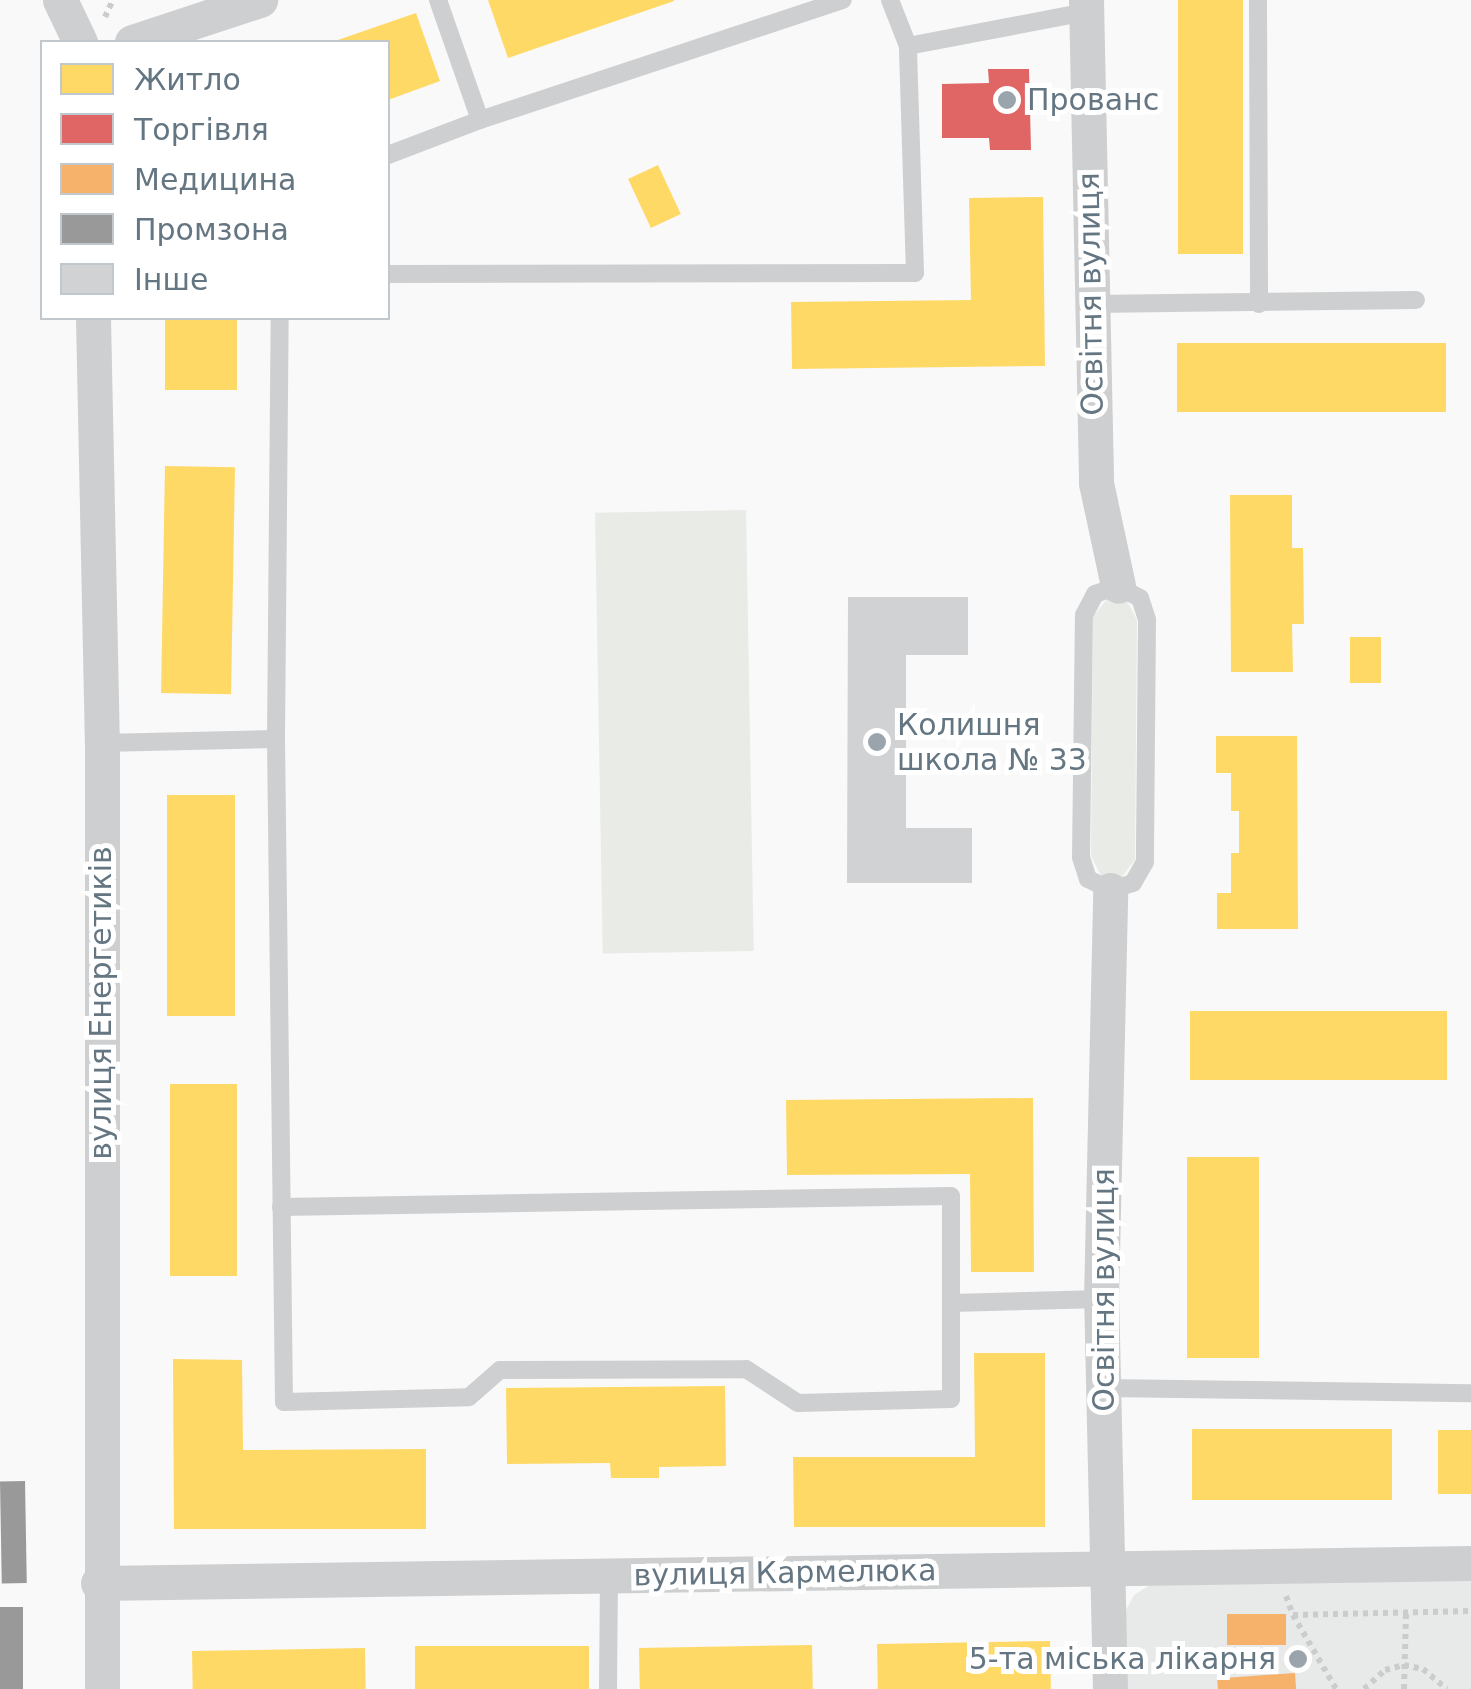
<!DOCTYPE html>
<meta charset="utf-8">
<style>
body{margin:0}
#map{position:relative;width:1471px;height:1689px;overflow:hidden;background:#f9f9f9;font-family:"DejaVu Sans",sans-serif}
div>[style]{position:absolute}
.built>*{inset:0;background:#e8e9e9}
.green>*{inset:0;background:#e8ebe6;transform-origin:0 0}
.homes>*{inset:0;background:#ffd966;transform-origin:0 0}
.shops>*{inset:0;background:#e06666}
.health>*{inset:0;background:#f6b26b;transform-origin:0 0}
.industry>*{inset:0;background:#999;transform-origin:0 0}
.building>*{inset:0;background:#d0d2d3}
.path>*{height:6px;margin-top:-3px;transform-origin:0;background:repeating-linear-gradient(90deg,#cbcccd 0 5px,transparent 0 10px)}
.service>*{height:18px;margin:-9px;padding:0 9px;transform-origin:9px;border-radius:9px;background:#cecfd0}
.minor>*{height:35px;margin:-17.5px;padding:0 17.5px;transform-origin:17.5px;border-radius:17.5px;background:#cecfd0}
.dots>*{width:28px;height:28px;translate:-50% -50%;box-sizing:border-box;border:5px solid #fff;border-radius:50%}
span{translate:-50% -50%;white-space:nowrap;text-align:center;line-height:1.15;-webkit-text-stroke:10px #fff;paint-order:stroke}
.poi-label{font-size:30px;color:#657683}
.left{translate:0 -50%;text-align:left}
.right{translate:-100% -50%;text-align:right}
.street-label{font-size:30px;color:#657683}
.legend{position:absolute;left:40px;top:40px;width:350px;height:280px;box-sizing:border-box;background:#fff;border:2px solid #c1c8cd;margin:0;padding:12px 18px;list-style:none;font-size:30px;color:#657683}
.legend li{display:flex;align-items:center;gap:20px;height:50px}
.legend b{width:50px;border:2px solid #c1c8cd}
</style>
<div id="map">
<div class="built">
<i style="clip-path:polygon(1471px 1579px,1471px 1689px,1125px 1689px,1126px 1610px,1134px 1595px,1150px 1585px)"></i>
</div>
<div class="green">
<i style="left:746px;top:510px;width:441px;height:151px;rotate:89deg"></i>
<i style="clip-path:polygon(1109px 597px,1126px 599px,1137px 620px,1135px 860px,1119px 880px,1102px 878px,1091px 856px,1093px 616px)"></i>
</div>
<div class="homes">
<i style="clip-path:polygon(488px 0,674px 0,674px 1px,508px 58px)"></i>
<i style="left:1178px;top:0;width:65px;height:254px"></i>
<i style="clip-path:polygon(416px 13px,440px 81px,388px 100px,388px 42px,332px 42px)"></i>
<i style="left:658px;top:165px;width:54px;height:33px;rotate:65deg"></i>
<i style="clip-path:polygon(1043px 197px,1045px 366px,792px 369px,791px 302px,971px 300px,969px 198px)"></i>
<i style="left:165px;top:318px;width:72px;height:72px"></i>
<i style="left:1177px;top:343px;width:269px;height:69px"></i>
<i style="left:165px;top:466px;width:70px;height:227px;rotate:1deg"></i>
<i style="clip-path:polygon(1230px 495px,1292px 495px,1292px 548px,1303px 548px,1304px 624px,1292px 624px,1293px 672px,1231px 672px)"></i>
<i style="left:1350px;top:637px;width:31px;height:46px"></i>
<i style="clip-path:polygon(1216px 736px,1297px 736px,1298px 929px,1217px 929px,1217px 893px,1231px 893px,1231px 853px,1239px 853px,1239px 811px,1231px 811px,1231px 773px,1216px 773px)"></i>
<i style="left:167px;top:795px;width:68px;height:221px"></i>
<i style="left:1447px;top:1011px;width:69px;height:257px;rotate:90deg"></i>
<i style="left:237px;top:1084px;width:192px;height:67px;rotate:90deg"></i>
<i style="clip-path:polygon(1033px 1098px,1034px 1272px,971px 1272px,970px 1174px,787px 1175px,786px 1100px)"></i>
<i style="left:1187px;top:1157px;width:72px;height:201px"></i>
<i style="clip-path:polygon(974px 1353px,1045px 1353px,1045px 1527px,794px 1527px,793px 1457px,975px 1457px)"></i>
<i style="clip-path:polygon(173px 1359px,242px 1360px,243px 1450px,426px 1449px,426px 1529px,174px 1529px)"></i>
<i style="clip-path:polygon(725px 1386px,726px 1466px,659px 1467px,659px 1478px,611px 1478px,610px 1463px,507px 1464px,506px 1388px)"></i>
<i style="left:1192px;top:1429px;width:200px;height:71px"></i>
<i style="left:1438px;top:1430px;width:33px;height:64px"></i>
<i style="left:1050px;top:1641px;width:48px;height:173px;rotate:89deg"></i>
<i style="left:812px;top:1645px;width:44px;height:173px;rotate:89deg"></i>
<i style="left:589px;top:1646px;width:43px;height:174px;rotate:90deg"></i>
<i style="left:365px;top:1648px;width:41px;height:173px;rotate:89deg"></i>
</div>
<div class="shops">
<i style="clip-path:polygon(988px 69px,1029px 69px,1031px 150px,990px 150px,989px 138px,942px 138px,942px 84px,989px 83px)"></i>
</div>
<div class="health">
<i style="left:1227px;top:1614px;width:59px;height:31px"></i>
<i style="left:1295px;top:1673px;width:16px;height:78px;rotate:86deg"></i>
</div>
<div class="industry">
<i style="left:25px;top:1481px;width:102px;height:25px;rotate:89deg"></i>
<i style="left:0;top:1607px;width:23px;height:82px"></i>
</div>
<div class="building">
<i style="clip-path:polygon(848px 597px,968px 597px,968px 655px,906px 655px,906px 828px,972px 828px,972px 883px,847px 883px)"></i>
</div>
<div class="path">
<i style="left:105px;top:17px;width:19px;rotate:-65deg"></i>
<i style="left:1286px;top:1596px;width:20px;rotate:70deg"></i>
<i style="left:1293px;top:1615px;width:178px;rotate:-1.3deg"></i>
<i style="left:1293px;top:1615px;width:86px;rotate:59.8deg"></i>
<i style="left:1364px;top:1689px;width:28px;rotate:-42deg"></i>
<i style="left:1385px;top:1670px;width:20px;rotate:-15deg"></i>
<i style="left:1404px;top:1665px;width:19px;rotate:12deg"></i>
<i style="left:1423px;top:1669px;width:31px;rotate:40deg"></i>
<i style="left:1404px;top:1689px;width:76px;rotate:-88.5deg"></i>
</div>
<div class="service">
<i style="left:438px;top:0;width:127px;rotate:70.7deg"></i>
<i style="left:480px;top:120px;width:382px;rotate:-18.3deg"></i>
<i style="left:890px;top:0;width:49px;rotate:68.6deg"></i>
<i style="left:908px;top:46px;width:182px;rotate:-10.8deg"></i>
<i style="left:1258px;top:0;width:304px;rotate:89.8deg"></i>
<i style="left:388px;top:155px;width:98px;rotate:-20.8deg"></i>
<i style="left:388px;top:274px;width:527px;rotate:-0.11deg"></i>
<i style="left:915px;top:273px;width:227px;rotate:-91.8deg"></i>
<i style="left:1090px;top:304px;width:326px;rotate:-0.7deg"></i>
<i style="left:1118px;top:586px;width:25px;rotate:29deg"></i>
<i style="left:1140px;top:598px;width:23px;rotate:72deg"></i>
<i style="left:1147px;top:620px;width:242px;rotate:90.5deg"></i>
<i style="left:1145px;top:862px;width:24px;rotate:120deg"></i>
<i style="left:1133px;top:883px;width:24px;rotate:163deg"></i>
<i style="left:1110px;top:890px;width:25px;rotate:-153deg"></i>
<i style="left:1088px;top:879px;width:23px;rotate:-108deg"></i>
<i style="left:1081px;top:857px;width:242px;rotate:-89.3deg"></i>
<i style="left:1084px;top:615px;width:24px;rotate:-62deg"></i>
<i style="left:1095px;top:594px;width:24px;rotate:-19deg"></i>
<i style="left:276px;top:739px;width:663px;rotate:89.31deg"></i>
<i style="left:284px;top:1402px;width:185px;rotate:-1.5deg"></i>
<i style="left:469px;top:1397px;width:41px;rotate:-41.1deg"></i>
<i style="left:500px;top:1370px;width:246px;rotate:-0.2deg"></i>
<i style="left:746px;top:1369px;width:62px;rotate:33.2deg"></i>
<i style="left:798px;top:1403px;width:153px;rotate:-1.5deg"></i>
<i style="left:951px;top:1399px;width:96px;rotate:-90deg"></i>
<i style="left:951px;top:1303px;width:150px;rotate:-1.5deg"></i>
<i style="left:102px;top:743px;width:174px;rotate:-1.3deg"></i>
<i style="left:276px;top:739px;width:421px;rotate:-89.5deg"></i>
<i style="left:281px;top:1207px;width:670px;rotate:-0.94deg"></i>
<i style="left:951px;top:1196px;width:107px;rotate:90deg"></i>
<i style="left:1103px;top:1388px;width:368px;rotate:0.8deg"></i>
<i style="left:608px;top:1689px;width:113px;rotate:-89.5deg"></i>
</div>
<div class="minor">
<i style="left:60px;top:0;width:47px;rotate:64.5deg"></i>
<i style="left:1086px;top:0;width:483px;rotate:88.8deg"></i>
<i style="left:1096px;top:483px;width:105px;rotate:77.9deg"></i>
<i style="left:132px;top:42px;width:135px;rotate:-18.2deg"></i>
<i style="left:93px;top:318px;width:425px;rotate:88.8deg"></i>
<i style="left:102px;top:743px;width:946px;rotate:90deg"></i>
<i style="left:98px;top:1583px;width:1373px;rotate:-0.83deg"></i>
<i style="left:1110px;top:1689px;width:390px;rotate:-91.3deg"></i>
<i style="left:1101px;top:1299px;width:409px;rotate:-88.7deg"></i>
</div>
<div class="dots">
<i style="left:1007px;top:100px;background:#99a4ac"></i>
<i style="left:877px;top:742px;background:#99a4ac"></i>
<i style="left:1298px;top:1659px;background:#99a4ac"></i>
</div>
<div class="poi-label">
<span class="left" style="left:1027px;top:100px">Прованс</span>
<span class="left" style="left:897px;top:742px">Колишня<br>школа № 33</span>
<span class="right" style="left:1276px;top:1659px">5-та міська лікарня</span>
</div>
<div class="street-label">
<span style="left:1091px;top:294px;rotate:-91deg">Освітня вулиця</span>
<span style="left:101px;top:1003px;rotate:-90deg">вулиця Енергетиків</span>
<span style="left:1104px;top:1290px;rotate:-90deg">Освітня вулиця</span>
<span style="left:785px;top:1573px;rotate:-1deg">вулиця Кармелюка</span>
</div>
<ul class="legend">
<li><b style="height:28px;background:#ffd966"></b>Житло</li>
<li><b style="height:28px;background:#e06666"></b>Торгівля</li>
<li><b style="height:28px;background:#f6b26b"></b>Медицина</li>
<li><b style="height:28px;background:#999"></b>Промзона</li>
<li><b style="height:28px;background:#d0d2d3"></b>Інше</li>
</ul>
</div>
